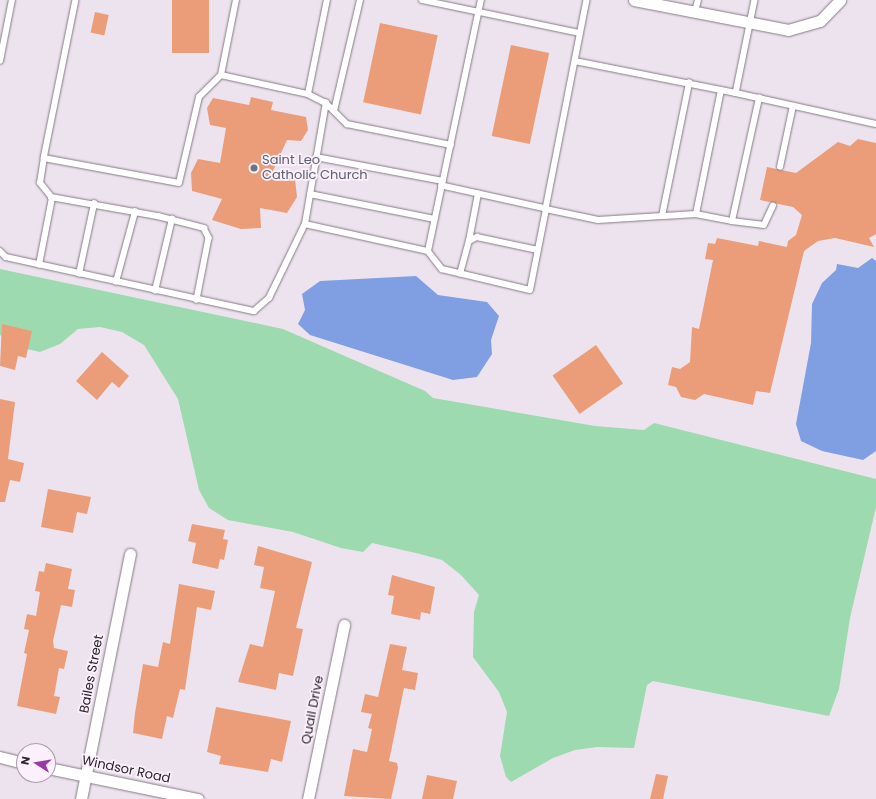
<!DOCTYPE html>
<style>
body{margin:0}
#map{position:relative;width:876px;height:799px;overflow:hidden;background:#ede3ee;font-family:Poppins,sans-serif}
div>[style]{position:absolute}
.green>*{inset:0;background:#9ddab0}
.water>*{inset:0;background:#7f9fe2}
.building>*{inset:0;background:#ea9d78;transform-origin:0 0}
.roads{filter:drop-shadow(0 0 1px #847b85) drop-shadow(0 0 1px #847b85)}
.service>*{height:5.5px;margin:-2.75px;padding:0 2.75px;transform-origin:2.75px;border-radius:2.75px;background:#fff}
.minor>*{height:11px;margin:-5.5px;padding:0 5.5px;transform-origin:5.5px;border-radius:5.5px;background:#fff}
.dots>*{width:11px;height:11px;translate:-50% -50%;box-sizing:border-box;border:2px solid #fbf0fc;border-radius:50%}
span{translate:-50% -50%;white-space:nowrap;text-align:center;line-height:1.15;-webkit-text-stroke:3.5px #fbf0fc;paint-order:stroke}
.worship-label{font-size:13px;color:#5b616d}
.left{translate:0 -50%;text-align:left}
.street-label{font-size:13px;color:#292529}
.north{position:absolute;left:16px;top:743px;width:40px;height:40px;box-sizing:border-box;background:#fbf0fc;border:1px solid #a79fa8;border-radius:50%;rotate:282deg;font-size:11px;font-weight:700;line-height:16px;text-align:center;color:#292529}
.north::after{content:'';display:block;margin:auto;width:14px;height:18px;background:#973aa4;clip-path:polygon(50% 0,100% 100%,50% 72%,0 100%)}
</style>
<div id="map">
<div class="green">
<i style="clip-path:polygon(0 269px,283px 329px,425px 391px,433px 398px,595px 426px,644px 430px,654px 423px,876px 479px,876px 507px,850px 618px,839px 689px,829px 716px,653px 681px,647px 685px,634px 748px,597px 747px,575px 750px,553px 758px,511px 782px,506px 777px,500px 756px,507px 712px,499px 692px,473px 657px,474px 612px,479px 595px,461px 575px,442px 560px,420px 554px,372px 543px,363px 552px,341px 548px,293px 532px,228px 520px,209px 508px,199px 490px,178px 399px,144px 345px,122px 332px,100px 327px,78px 329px,60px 344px,40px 352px,18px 347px,0 335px)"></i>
</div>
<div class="water">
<i style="clip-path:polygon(872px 258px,876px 261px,876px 451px,863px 460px,822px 451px,801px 441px,796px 424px,811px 343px,812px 304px,822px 283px,836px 270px,837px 264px,858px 268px)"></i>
<i style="clip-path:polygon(416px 276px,438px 295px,487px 302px,499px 316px,491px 340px,492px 354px,477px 377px,453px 380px,310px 335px,298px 324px,305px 310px,302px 294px,320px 281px)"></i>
</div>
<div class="building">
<i style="left:172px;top:0;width:37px;height:53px"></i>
<i style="left:95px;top:12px;width:14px;height:21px;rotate:12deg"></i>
<i style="left:380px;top:23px;width:59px;height:81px;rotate:12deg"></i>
<i style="left:511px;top:45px;width:39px;height:93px;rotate:12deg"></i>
<i style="clip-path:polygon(251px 97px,273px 102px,271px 110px,306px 117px,308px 130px,301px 141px,287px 140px,271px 175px,295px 179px,297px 197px,287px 213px,260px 208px,261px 228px,241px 229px,212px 220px,222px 199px,192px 191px,191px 173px,198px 159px,220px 163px,226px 128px,210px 125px,207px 108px,213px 98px,249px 105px)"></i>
<i style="clip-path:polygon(858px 139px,876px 143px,876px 234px,869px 238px,874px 247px,835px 238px,818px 241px,804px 251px,770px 393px,756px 391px,753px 405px,704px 394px,695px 400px,681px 397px,676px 387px,668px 385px,672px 367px,680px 369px,690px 362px,692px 327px,699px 329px,713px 260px,705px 259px,708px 243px,715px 244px,717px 238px,758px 246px,759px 241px,787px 247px,788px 241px,796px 235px,802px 215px,793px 207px,760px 200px,767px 167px,796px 173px,838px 142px,850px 146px)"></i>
<i style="clip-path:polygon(2px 324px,32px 331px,26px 358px,18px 356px,15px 370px,0 366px)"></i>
<i style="left:596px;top:345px;width:47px;height:53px;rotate:55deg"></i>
<i style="clip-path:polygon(102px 352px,129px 376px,119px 388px,112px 382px,97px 400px,76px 381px)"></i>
<i style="clip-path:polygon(0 399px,15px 402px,8px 459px,24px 463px,20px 482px,10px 480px,5px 502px,0 502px)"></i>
<i style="clip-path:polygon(48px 489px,91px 497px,87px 514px,77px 512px,73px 533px,41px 527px)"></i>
<i style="clip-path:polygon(192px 524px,225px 530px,223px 539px,228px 540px,224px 560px,220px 559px,218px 569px,192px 563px,196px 543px,188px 541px)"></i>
<i style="clip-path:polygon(258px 546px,312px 562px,296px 628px,303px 629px,293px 676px,279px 673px,276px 690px,238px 682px,250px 644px,263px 647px,275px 591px,260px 588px,264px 567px,254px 565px)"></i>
<i style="clip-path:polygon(46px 563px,72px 569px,68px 589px,75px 590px,72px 607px,61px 605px,53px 641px,54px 648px,68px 651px,64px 669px,59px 668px,54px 696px,60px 697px,56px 714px,17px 706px,27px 654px,24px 653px,29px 630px,24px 629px,27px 614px,36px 616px,40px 592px,35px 591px,39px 571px,44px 572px)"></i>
<i style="clip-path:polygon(392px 575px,435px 587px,430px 614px,421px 612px,420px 620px,391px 614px,394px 596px,388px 595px)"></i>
<i style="clip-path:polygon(179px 584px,215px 591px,211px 610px,197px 607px,185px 690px,180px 689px,173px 718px,167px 716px,162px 739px,133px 733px,135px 713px,143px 664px,158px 667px,163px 642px,170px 644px)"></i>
<i style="clip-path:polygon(390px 644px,407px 647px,402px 670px,418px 673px,415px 690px,404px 688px,389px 761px,397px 763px,398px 768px,391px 799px,344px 796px,353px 749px,367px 752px,372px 729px,368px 728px,372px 714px,361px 712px,365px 694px,378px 697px)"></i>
<i style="clip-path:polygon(216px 707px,291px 721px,282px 762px,271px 759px,268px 772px,219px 764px,221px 756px,207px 752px)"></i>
<i style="clip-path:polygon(656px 774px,668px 776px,663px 799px,650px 799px)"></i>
<i style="clip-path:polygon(427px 775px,457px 781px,453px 799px,422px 799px)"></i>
</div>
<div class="roads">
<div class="service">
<i style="left:76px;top:0;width:161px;rotate:101.4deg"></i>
<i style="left:44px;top:158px;width:137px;rotate:10.5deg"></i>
<i style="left:179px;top:183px;width:88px;rotate:-76.9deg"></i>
<i style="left:199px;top:97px;width:31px;rotate:-45deg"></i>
<i style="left:221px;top:75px;width:76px;rotate:-78.7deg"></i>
<i style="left:422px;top:0;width:161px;rotate:11.8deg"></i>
<i style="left:587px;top:0;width:213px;rotate:101.1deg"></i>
<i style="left:546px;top:209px;width:53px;rotate:11.9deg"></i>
<i style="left:598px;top:220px;width:98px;rotate:-3.5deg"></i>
<i style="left:696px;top:214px;width:37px;rotate:11deg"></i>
<i style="left:732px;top:221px;width:126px;rotate:-77.6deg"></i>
<i style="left:755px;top:0;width:95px;rotate:101.5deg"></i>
<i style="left:736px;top:93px;width:143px;rotate:12.5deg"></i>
<i style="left:695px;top:12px;width:12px;rotate:-76deg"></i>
<i style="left:0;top:61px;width:62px;rotate:-78.9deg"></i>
<i style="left:575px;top:61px;width:164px;rotate:11.2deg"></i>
<i style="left:221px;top:75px;width:89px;rotate:12.3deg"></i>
<i style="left:308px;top:94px;width:20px;rotate:27deg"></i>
<i style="left:326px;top:103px;width:30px;rotate:45deg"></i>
<i style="left:347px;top:124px;width:106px;rotate:11.4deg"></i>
<i style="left:308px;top:94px;width:96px;rotate:-78.6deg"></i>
<i style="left:334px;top:111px;width:114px;rotate:-76.8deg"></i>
<i style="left:316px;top:157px;width:129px;rotate:10.7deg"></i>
<i style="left:780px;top:167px;width:62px;rotate:-78deg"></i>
<i style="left:310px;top:194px;width:127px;rotate:11.3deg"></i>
<i style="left:51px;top:197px;width:109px;rotate:10.1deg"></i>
<i style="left:158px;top:216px;width:48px;rotate:14.6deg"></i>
<i style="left:204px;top:228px;width:11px;rotate:63deg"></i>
<i style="left:209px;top:238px;width:63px;rotate:101deg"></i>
<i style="left:696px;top:214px;width:126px;rotate:-78.6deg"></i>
<i style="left:662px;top:216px;width:136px;rotate:-78.5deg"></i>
<i style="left:732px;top:221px;width:32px;rotate:7deg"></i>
<i style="left:764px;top:225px;width:21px;rotate:-65deg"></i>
<i style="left:305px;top:224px;width:126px;rotate:12.4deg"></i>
<i style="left:428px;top:251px;width:23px;rotate:52deg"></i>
<i style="left:442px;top:269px;width:90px;rotate:13.4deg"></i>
<i style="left:530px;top:290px;width:83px;rotate:-78.8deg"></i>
<i style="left:546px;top:209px;width:107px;rotate:-167.5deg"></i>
<i style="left:469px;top:241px;width:48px;rotate:-79.2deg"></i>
<i style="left:0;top:251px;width:8px;rotate:45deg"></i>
<i style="left:6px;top:257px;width:254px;rotate:12.3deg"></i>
<i style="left:254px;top:311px;width:20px;rotate:-41deg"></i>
<i style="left:269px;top:298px;width:82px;rotate:-64.1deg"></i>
<i style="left:305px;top:224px;width:123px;rotate:-80.2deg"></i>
<i style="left:428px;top:251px;width:257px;rotate:-78.1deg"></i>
<i style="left:39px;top:265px;width:68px;rotate:-79deg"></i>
<i style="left:52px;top:198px;width:19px;rotate:-129deg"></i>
<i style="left:40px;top:183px;width:25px;rotate:-81deg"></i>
<i style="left:79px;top:274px;width:72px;rotate:-77.9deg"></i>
<i style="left:460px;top:274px;width:34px;rotate:-75deg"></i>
<i style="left:469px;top:241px;width:9px;rotate:-27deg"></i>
<i style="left:477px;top:237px;width:62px;rotate:12deg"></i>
<i style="left:116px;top:282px;width:73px;rotate:-74.8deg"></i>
<i style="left:155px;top:291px;width:74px;rotate:-76.7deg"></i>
</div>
<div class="minor">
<i style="left:634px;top:0;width:157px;rotate:11deg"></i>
<i style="left:788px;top:30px;width:33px;rotate:-16deg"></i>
<i style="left:820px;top:21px;width:29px;rotate:-46deg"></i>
<i style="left:0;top:757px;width:25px;rotate:14deg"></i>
<i style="left:48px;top:768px;width:153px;rotate:11.7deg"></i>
<i style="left:81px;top:799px;width:250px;rotate:-78.7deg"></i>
<i style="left:308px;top:799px;width:178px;rotate:-78.3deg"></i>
</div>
</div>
<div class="dots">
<i style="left:254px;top:168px;background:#6b7280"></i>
</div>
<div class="worship-label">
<span class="left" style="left:262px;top:168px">Saint Leo<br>Catholic Church</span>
</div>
<div class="street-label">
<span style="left:92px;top:674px;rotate:-79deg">Bailes Street</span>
<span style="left:313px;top:710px;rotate:-79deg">Quail Drive</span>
<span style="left:126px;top:770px;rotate:12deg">Windsor Road</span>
</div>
<div class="north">N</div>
</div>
